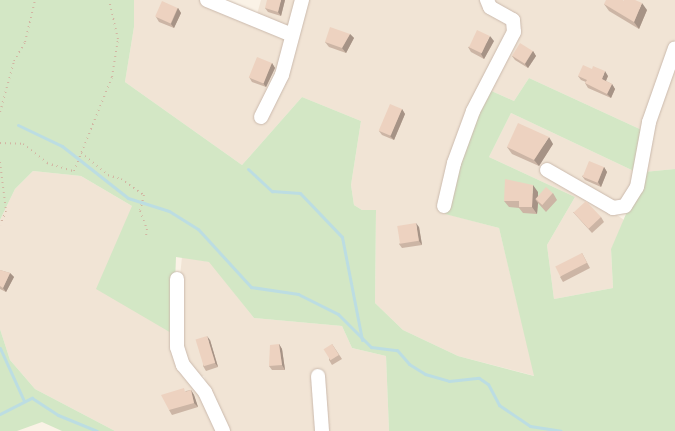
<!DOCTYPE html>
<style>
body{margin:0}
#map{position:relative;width:675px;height:431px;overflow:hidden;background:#faf2e6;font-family:"Asap Condensed",sans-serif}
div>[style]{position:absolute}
.residential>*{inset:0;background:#f1e4d5}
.green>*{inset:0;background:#d3e7c5}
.stream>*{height:3px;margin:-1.5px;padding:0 1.5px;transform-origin:1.5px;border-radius:1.5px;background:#bcdde2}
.path>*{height:2px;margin-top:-1px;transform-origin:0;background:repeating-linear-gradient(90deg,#d2b5a3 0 1px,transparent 0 5px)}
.roads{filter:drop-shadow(0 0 1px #cbbaad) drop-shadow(0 0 1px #cbbaad)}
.minor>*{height:14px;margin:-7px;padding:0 7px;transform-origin:7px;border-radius:7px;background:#fff}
.wall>*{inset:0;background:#ccb5a5}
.shaded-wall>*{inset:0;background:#a69386}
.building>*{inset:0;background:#edd2c0;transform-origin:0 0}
span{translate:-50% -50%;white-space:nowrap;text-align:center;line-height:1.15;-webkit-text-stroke:5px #fdf6ec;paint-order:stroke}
</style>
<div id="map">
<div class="residential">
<i style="clip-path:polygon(134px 0,200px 0,286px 37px,304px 0,484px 0,511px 24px,449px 173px,439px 212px,499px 228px,535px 376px,458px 356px,403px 330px,375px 303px,376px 210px,362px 210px,354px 205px,351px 185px,361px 121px,302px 97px,242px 165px,125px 82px,134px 27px)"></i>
<i style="clip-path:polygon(261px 0,300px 0,292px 28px,256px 18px)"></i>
<i style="clip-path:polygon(490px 0,675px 0,675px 39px,644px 131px,529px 78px,514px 101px,487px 89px,516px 32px)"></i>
<i style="clip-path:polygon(675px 57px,675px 169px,644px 172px,652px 124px)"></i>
<i style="clip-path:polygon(511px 113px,638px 173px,617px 215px,624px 220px,611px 250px,613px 288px,554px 299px,547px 245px,575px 197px,489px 157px)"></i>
<i style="clip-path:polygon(33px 171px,81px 176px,132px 206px,191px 381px,220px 431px,115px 431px,35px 389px,10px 360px,0 329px,0 220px,15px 189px)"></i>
<i style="clip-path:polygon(182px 257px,210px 262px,254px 318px,342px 326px,352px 348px,386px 356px,389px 431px,224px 431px,204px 376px,196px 378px,183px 358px,179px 286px)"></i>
</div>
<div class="green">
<i style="clip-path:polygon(0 0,134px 0,134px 27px,125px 82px,242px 165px,302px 97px,361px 121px,351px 185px,354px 205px,362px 210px,376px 210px,375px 303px,403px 330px,458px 356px,534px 376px,499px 228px,445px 214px,457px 165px,487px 89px,514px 101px,529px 78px,644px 131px,638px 173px,511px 113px,489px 157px,575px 197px,547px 245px,554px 299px,613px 288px,611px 249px,644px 172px,675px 169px,675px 431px,389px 431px,386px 356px,352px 348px,342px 326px,254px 318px,209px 262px,176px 257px,173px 334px,96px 289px,132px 206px,81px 176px,33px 171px,15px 189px,0 220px)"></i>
<i style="clip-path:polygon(0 329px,10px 360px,35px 389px,115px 431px,62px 431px,42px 422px,17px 431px,0 431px)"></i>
</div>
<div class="stream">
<i style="left:18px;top:125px;width:49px;rotate:25.5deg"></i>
<i style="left:62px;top:146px;width:84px;rotate:38.2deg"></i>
<i style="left:128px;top:198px;width:43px;rotate:17.6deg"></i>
<i style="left:169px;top:211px;width:34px;rotate:32deg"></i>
<i style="left:198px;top:229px;width:79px;rotate:47.6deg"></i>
<i style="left:251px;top:287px;width:48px;rotate:8.5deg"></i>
<i style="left:298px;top:294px;width:45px;rotate:26.6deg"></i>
<i style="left:338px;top:314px;width:47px;rotate:45deg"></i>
<i style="left:371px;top:347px;width:26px;rotate:7deg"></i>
<i style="left:397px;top:350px;width:18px;rotate:49deg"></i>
<i style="left:409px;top:364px;width:19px;rotate:32deg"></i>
<i style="left:425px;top:374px;width:25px;rotate:16deg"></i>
<i style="left:449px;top:381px;width:30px;rotate:-6deg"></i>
<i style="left:479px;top:378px;width:11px;rotate:34deg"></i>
<i style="left:488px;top:384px;width:24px;rotate:62deg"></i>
<i style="left:499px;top:405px;width:37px;rotate:34deg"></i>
<i style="left:530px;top:426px;width:31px;rotate:9deg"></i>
<i style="left:248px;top:169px;width:33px;rotate:43deg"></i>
<i style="left:272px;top:191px;width:28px;rotate:4deg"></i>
<i style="left:300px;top:193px;width:61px;rotate:46.3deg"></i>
<i style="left:342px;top:237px;width:105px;rotate:79deg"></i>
<i style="left:0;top:348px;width:58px;rotate:65.6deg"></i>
<i style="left:0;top:414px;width:36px;rotate:-27deg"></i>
<i style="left:32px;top:398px;width:31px;rotate:33deg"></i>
<i style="left:58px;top:415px;width:42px;rotate:22.3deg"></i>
</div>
<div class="path">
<i style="left:0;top:112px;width:53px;rotate:-74.6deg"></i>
<i style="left:14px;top:61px;width:22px;rotate:-60deg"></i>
<i style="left:25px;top:42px;width:43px;rotate:-76.6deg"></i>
<i style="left:0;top:143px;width:23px;rotate:2deg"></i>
<i style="left:23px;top:144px;width:31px;rotate:38deg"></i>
<i style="left:47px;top:163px;width:28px;rotate:17deg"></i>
<i style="left:74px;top:171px;width:101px;rotate:-68deg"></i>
<i style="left:112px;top:77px;width:38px;rotate:-81deg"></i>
<i style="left:118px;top:39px;width:40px;rotate:-103deg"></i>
<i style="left:81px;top:153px;width:35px;rotate:39deg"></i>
<i style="left:108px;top:175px;width:14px;rotate:17deg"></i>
<i style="left:121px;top:179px;width:28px;rotate:35deg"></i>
<i style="left:144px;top:195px;width:16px;rotate:104deg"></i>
<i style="left:140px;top:211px;width:19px;rotate:69deg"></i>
<i style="left:147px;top:229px;width:7px;rotate:98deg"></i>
<i style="left:0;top:162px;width:49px;rotate:83deg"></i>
<i style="left:6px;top:211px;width:15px;rotate:113deg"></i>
</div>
<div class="roads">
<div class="minor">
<i style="left:207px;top:0;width:92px;rotate:22.4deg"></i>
<i style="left:261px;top:117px;width:47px;rotate:-63.4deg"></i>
<i style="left:282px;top:75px;width:78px;rotate:-75.1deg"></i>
<i style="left:547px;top:170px;width:76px;rotate:29.9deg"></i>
<i style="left:613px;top:208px;width:12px;rotate:-9deg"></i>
<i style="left:625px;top:206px;width:22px;rotate:-58deg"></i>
<i style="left:637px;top:187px;width:66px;rotate:-79.5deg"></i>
<i style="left:649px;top:122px;width:78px;rotate:-70.6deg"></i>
<i style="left:444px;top:206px;width:44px;rotate:-76.9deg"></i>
<i style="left:454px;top:163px;width:55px;rotate:-69.9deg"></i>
<i style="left:473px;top:111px;width:89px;rotate:-62.6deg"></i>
<i style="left:514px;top:32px;width:12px;rotate:-95deg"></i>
<i style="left:513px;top:20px;width:26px;rotate:-151deg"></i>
<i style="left:490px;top:7px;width:8px;rotate:-113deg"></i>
<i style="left:177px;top:279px;width:68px;rotate:90deg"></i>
<i style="left:177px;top:347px;width:19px;rotate:72deg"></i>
<i style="left:183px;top:365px;width:35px;rotate:51deg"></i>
<i style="left:205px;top:392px;width:43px;rotate:65.2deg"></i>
<i style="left:318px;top:376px;width:55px;rotate:85.8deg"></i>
</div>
</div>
<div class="wall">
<i style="clip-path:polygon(285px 0,281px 16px,268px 12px,265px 8px)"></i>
<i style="clip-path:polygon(604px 4px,647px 10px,639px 29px,609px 11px)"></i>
<i style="clip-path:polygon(178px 8px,181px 13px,174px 28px,159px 22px,156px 17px)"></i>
<i style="clip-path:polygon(350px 34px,354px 38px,346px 53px,329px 47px,325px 42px)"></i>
<i style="clip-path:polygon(494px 41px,484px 59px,471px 52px,468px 47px)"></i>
<i style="clip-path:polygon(533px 51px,536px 56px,528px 68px,515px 60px,512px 56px)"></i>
<i style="clip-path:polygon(272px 63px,275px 68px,266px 87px,252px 82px,249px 77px)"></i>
<i style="clip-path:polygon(578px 76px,608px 76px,606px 81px,612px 84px,615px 89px,611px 98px,588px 88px,585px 83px,586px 82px,581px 80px)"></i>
<i style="clip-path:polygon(402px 109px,405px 114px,394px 140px,382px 135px,379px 131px)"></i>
<i style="clip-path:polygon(553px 144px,539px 166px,512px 154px,507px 147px)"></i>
<i style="clip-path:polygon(604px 167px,607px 172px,601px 187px,585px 180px,582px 176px)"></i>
<i style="clip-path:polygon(538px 192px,538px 196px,553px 193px,557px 200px,546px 212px,538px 203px,537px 214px,523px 213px,519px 208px,509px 207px,504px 201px)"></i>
<i style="clip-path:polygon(573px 212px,601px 217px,604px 222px,592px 233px)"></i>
<i style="clip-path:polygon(419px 227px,422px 245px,402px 248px,399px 244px)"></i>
<i style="clip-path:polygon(582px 253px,590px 268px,563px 282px,560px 277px)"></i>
<i style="clip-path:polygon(0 270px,10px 273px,14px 277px,6px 292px,0 289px)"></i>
<i style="clip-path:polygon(210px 340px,218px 367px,206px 371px,203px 366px)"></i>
<i style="clip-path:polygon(279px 344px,282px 349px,285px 370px,272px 370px,269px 366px)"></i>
<i style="clip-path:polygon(332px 344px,342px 359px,332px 365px,329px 360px)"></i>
<i style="clip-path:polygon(191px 390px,194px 395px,198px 407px,172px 415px,169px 410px,186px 391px)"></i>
</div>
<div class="shaded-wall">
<i style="clip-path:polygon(281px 0,285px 0,281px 16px,278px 12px)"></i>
<i style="clip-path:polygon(642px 3px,647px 10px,639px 29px,634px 22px)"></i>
<i style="clip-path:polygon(178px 8px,181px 13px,174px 28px,171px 24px)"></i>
<i style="clip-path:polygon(350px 34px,354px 38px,346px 53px,342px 48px)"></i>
<i style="clip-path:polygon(490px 36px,494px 41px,484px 59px,481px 54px)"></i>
<i style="clip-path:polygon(533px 51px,536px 56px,528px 68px,525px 64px)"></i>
<i style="clip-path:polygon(272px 63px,275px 68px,266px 87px,263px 83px)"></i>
<i style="clip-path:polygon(605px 71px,608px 76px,605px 83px,602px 79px)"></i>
<i style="clip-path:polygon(612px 84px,615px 89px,611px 98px,607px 94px)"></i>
<i style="clip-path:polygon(402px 109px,405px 114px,394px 140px,390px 136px)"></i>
<i style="clip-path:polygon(549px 137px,553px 144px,539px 166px,534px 160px)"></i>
<i style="clip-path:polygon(604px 167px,607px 172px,601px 187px,598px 182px)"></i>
<i style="clip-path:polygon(533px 185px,538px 192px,538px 201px,535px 199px,538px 203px,537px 214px,532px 207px)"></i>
<i style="clip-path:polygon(416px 223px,419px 227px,422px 245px,419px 241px)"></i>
<i style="clip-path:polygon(10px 273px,14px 277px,6px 292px,3px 288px)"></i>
<i style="clip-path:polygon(207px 336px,210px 340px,218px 367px,215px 363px)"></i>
<i style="clip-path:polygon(279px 344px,282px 349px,285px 370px,282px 365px)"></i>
<i style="clip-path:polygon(191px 390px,194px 395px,198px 407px,194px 403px)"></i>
</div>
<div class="building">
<i style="clip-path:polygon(267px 0,281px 0,278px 12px,265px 8px)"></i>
<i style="clip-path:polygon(606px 0,623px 0,624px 1px,624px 0,635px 0,642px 3px,634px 22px,604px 4px)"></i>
<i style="left:162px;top:1px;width:17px;height:17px;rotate:24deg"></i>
<i style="clip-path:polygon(330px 27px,350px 34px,342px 48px,325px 42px)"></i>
<i style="left:477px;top:30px;width:14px;height:19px;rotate:25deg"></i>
<i style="left:520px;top:43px;width:15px;height:15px;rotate:32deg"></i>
<i style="left:257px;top:57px;width:16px;height:22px;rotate:22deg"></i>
<i style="clip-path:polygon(583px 65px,592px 69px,593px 66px,605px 71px,602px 79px,612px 84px,607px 94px,585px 83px,587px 80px,578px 76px)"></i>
<i style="left:390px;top:104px;width:13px;height:29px;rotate:23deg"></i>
<i style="clip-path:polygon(518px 123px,549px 137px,534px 160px,507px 147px)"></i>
<i style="left:589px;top:161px;width:16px;height:17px;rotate:22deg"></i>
<i style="clip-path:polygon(505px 179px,533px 185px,532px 207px,519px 207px,519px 201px,504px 201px)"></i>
<i style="left:546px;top:187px;width:9px;height:16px;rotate:41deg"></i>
<i style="left:586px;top:201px;width:22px;height:17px;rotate:47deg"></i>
<i style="left:416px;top:223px;width:18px;height:19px;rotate:81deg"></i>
<i style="left:582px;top:253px;width:11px;height:30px;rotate:63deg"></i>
<i style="clip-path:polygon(0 270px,10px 273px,3px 288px,0 286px)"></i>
<i style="left:207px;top:336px;width:28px;height:12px;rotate:73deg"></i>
<i style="clip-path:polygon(279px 344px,282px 365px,269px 366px,270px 345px)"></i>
<i style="left:332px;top:344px;width:13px;height:10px;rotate:58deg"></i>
<i style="clip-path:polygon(184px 388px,185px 392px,191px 390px,194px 403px,169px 410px,161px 395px)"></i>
</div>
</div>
